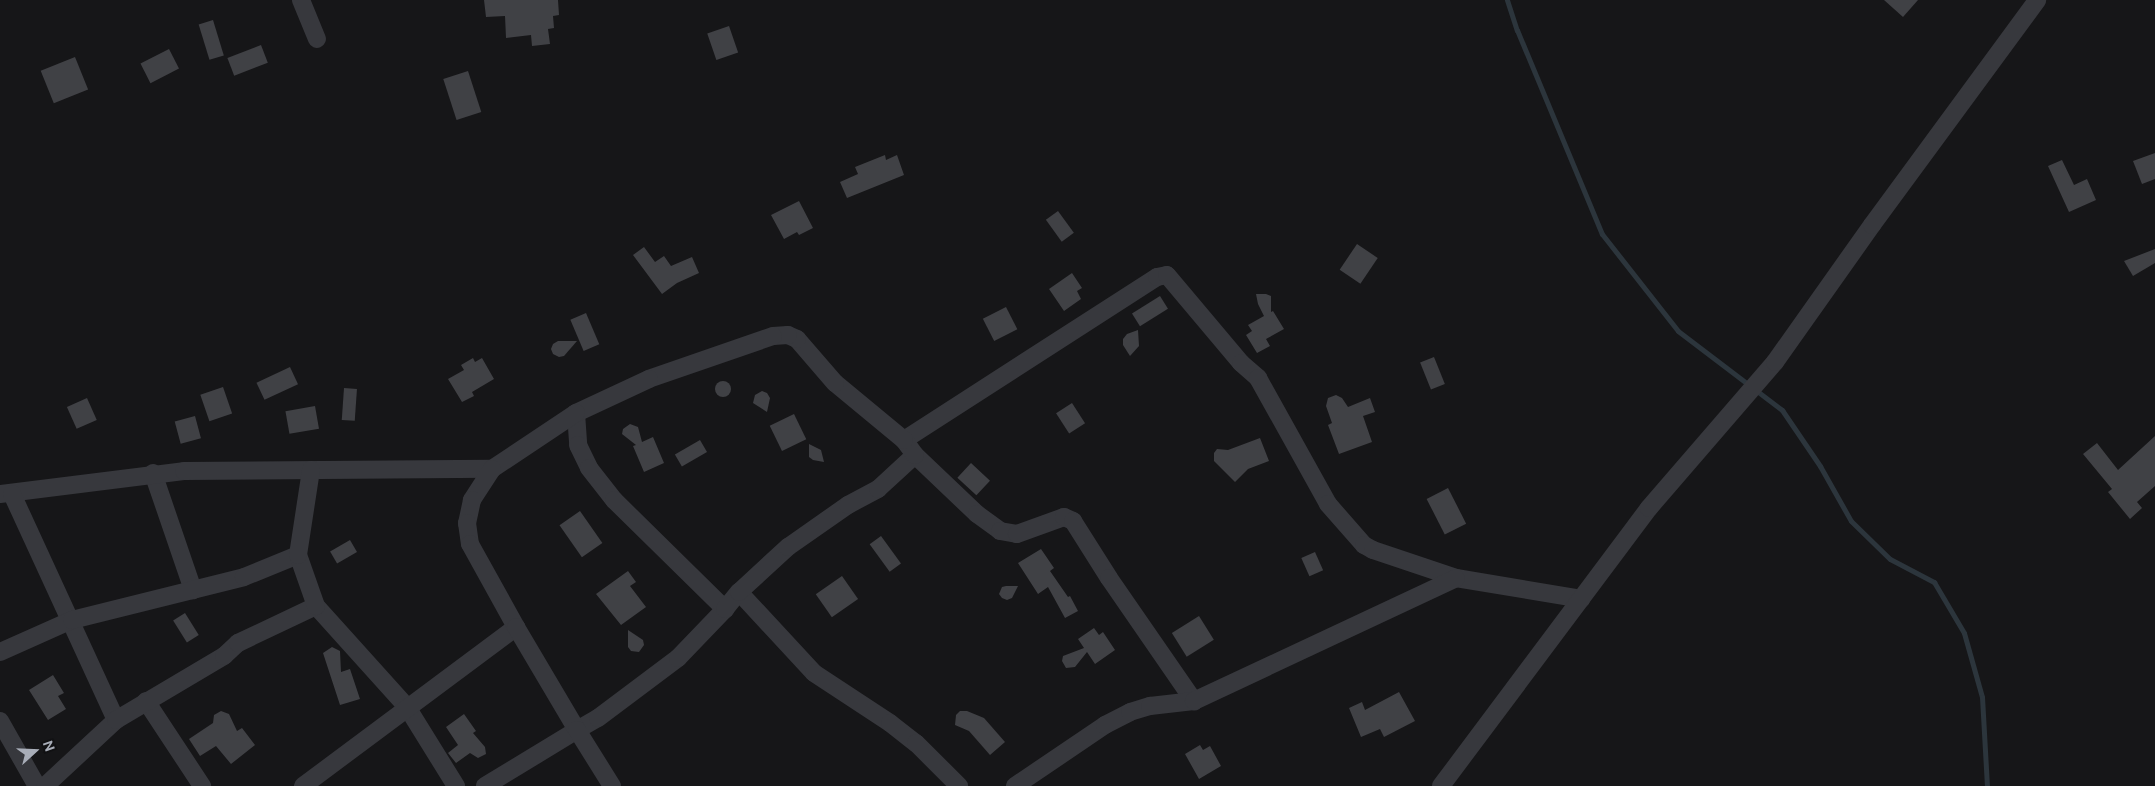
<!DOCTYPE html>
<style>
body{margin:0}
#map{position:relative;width:2155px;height:786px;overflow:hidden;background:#161618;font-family:Ubuntu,sans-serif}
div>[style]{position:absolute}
.stream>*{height:5px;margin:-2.5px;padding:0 2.5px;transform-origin:2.5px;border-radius:2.5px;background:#2c353c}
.building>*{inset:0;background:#404145;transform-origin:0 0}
.round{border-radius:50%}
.street>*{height:18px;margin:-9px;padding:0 9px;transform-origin:9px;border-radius:9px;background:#37383d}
span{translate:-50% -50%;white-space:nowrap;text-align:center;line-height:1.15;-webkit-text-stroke:4px #111113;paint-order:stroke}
.north{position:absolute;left:10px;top:726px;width:50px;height:50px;-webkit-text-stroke:4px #111113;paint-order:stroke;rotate:70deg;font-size:14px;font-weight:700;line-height:20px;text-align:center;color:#a8adb8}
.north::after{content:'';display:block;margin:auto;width:18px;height:22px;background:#a8adb8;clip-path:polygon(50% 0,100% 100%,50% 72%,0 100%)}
</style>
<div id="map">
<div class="stream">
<i style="left:1507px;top:0;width:32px;rotate:72deg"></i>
<i style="left:1517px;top:30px;width:221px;rotate:67.4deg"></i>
<i style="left:1602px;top:234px;width:123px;rotate:51.9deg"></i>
<i style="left:1678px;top:331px;width:131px;rotate:37.2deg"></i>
<i style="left:1782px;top:410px;width:68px;rotate:55.8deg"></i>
<i style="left:1820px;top:466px;width:63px;rotate:60.6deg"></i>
<i style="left:1851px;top:521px;width:54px;rotate:44.3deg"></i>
<i style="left:1890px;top:559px;width:50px;rotate:27.6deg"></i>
<i style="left:1934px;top:582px;width:59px;rotate:59.5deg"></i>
<i style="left:1964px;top:633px;width:66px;rotate:74.3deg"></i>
<i style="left:1982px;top:697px;width:89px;rotate:86.8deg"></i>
</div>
<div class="building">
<i style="clip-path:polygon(484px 0,558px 0,559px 15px,553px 16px,554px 28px,548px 29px,550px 44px,532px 46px,531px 35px,506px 38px,505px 16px,486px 17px)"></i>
<i style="clip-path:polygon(1884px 0,1918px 0,1903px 17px)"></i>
<i style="left:213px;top:20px;width:37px;height:15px;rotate:73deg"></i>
<i style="left:729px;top:26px;width:28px;height:23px;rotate:71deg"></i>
<i style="left:261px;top:45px;width:19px;height:36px;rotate:69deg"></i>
<i style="left:169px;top:49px;width:22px;height:32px;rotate:63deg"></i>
<i style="left:75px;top:57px;width:35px;height:37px;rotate:68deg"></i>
<i style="left:468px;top:71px;width:43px;height:26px;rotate:72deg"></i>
<i style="clip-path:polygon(2155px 153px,2155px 179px,2142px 184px,2133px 161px)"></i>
<i style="clip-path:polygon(885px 155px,886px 160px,897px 155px,904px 175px,847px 198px,840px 182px,858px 174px,855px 167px)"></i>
<i style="clip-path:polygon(2062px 160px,2074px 185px,2087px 179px,2096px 200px,2069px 212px,2048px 166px)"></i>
<i style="clip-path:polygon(799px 201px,813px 228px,799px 235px,797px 232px,784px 239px,771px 215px)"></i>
<i style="left:1058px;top:211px;width:27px;height:15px;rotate:54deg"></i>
<i style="left:1357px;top:244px;width:25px;height:31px;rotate:34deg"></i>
<i style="clip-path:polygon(644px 247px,655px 262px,664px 256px,671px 266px,692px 257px,699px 273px,677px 283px,662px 294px,633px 255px)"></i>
<i style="clip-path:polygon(2155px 249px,2155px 263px,2133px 276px,2124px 261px)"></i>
<i style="clip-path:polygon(1072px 273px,1082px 288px,1077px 291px,1081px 299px,1064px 311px,1049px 289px)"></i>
<i style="clip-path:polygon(1256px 294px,1266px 294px,1271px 296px,1271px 312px,1273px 311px,1284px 329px,1266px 339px,1270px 346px,1257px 353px,1246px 335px,1252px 331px,1248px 325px,1264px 316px,1258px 304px)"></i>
<i style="left:1160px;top:296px;width:15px;height:33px;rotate:58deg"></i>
<i style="left:1006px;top:307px;width:25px;height:26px;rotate:63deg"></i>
<i style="left:586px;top:313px;width:34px;height:17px;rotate:67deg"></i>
<i style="clip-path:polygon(1138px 330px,1139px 346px,1130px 356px,1123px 345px,1123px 339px,1127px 334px)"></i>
<i style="clip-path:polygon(558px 341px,577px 341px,564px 356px,559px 357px,553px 354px,551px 349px,553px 344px)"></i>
<i style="left:1434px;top:357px;width:29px;height:15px;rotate:68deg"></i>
<i style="clip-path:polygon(473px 358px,475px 362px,482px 358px,494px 379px,472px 392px,474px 396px,462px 402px,448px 379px,464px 370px,461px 365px)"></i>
<i style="left:290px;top:367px;width:19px;height:37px;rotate:65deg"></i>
<i class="round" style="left:715px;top:381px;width:16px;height:16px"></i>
<i style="left:223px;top:387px;width:28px;height:24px;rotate:71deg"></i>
<i style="left:344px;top:388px;width:13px;height:32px;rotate:4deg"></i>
<i style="clip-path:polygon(762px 391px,767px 393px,770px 398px,767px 412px,753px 403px,755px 395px)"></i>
<i style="clip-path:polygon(1336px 395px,1342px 398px,1348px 407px,1370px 398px,1375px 412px,1363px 416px,1372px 442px,1339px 454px,1328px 425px,1332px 423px,1326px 406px,1328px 398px)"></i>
<i style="left:87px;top:398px;width:24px;height:22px;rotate:66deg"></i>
<i style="left:1072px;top:403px;width:24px;height:19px;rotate:57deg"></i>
<i style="left:315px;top:406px;width:23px;height:30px;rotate:80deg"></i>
<i style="left:794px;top:414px;width:28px;height:27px;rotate:64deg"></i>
<i style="left:195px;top:416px;width:23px;height:21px;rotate:75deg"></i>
<i style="clip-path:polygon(630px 424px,638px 427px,642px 442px,653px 437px,664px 463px,644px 472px,633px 446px,636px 445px,622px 434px,623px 429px)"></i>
<i style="clip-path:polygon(2155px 436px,2155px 486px,2137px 502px,2142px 508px,2130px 519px,2108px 492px,2112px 489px,2083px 454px,2097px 443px,2118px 470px)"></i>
<i style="clip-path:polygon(1260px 438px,1269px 461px,1248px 469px,1235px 482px,1214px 461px,1214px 453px,1217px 449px,1228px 450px)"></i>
<i style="left:700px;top:440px;width:14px;height:29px;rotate:60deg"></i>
<i style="clip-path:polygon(809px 444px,821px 450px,824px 462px,813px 460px,809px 457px)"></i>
<i style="left:971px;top:463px;width:26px;height:20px;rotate:43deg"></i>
<i style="left:1448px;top:488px;width:40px;height:24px;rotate:63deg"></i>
<i style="left:580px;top:511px;width:39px;height:25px;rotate:55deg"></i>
<i style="left:881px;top:536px;width:34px;height:14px;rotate:54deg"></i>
<i style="left:350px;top:540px;width:14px;height:23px;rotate:60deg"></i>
<i style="clip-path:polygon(1041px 549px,1054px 568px,1050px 571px,1068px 597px,1070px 596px,1078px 611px,1065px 618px,1048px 587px,1038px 594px,1018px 563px)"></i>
<i style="left:1315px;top:552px;width:20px;height:15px;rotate:66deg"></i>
<i style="clip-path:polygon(628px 571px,636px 582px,630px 586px,646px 607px,621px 625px,596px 594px)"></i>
<i style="left:842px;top:576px;width:28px;height:32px;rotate:55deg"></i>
<i style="clip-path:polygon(1006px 586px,1018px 586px,1012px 598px,1007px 600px,1002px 598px,999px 594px,1002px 587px)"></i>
<i style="left:185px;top:613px;width:26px;height:14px;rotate:58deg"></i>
<i style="left:1199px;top:616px;width:28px;height:32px;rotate:58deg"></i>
<i style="clip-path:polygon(1094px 628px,1099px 635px,1103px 632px,1115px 650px,1095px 664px,1087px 652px,1075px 667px,1066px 668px,1062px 661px,1063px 656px,1084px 648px,1078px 639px)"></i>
<i style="clip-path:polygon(628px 630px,643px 640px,644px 645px,639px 652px,631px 651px,628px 647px)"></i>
<i style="clip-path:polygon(332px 647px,340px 651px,341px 672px,350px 669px,360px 699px,340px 705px,323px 653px)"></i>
<i style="clip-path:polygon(53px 675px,64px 693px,58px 696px,66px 709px,48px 720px,29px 690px)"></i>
<i style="clip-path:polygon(1399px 692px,1415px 721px,1384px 737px,1380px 729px,1361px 737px,1349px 708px,1362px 702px,1365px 710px)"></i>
<i style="clip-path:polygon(221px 711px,229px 714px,237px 731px,242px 728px,255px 745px,231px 764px,216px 746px,200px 756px,189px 739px,213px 723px,214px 715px)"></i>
<i style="clip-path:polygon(960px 711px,967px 711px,984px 718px,1005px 742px,990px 755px,969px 731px,955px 725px,956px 715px)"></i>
<i style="clip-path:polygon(464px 714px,476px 731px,473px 733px,485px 747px,486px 754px,478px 758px,470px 753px,456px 763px,448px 753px,458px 745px,446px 727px)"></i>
<i style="clip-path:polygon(1200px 745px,1203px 750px,1210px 746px,1221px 766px,1199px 779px,1185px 754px)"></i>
</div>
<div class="street">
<i style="left:301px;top:0;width:42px;rotate:67.7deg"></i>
<i style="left:576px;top:413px;width:32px;rotate:86deg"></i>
<i style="left:578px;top:445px;width:25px;rotate:64deg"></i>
<i style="left:589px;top:468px;width:41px;rotate:52deg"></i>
<i style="left:614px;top:500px;width:156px;rotate:44.5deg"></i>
<i style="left:904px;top:440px;width:301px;rotate:-32.8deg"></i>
<i style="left:1157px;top:277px;width:10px;rotate:-11deg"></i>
<i style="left:1167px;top:275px;width:115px;rotate:49.9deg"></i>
<i style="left:1241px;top:363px;width:23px;rotate:41deg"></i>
<i style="left:1258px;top:378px;width:144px;rotate:60.9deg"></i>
<i style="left:1328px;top:504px;width:55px;rotate:48.7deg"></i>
<i style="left:1364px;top:545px;width:10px;rotate:29deg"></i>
<i style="left:1373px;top:550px;width:88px;rotate:18.6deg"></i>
<i style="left:1456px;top:578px;width:127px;rotate:9.5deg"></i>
<i style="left:915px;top:455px;width:86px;rotate:43.6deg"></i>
<i style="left:977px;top:514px;width:29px;rotate:36deg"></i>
<i style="left:1000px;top:531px;width:17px;rotate:10deg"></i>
<i style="left:1017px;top:534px;width:50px;rotate:-19.9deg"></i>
<i style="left:1064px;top:517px;width:10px;rotate:24deg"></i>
<i style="left:1073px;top:521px;width:67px;rotate:57.7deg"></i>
<i style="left:1109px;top:578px;width:150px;rotate:55.4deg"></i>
<i style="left:153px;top:473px;width:124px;rotate:71.1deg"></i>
<i style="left:0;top:494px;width:185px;rotate:-7.1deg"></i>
<i style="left:184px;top:471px;width:308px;rotate:-0.4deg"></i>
<i style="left:12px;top:494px;width:249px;rotate:65.3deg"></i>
<i style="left:739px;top:592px;width:110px;rotate:47.2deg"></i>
<i style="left:814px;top:673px;width:91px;rotate:33.3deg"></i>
<i style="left:890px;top:723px;width:33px;rotate:38deg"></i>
<i style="left:916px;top:743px;width:61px;rotate:45deg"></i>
<i style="left:316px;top:606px;width:136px;rotate:48deg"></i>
<i style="left:407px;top:707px;width:93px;rotate:58.2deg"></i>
<i style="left:0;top:652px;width:79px;rotate:-24deg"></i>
<i style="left:72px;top:620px;width:177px;rotate:-14deg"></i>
<i style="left:244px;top:577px;width:58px;rotate:-22.2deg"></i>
<i style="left:146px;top:701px;width:102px;rotate:56.6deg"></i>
<i style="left:0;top:721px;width:75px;rotate:60.4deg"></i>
<i style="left:45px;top:786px;width:97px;rotate:-42.9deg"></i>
<i style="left:116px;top:720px;width:126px;rotate:-30.7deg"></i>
<i style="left:224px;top:656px;width:19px;rotate:-43deg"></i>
<i style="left:238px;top:643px;width:86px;rotate:-25.4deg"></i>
<i style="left:316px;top:606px;width:54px;rotate:-109.4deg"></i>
<i style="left:298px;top:555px;width:86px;rotate:-81.3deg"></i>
<i style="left:303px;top:786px;width:266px;rotate:-36.7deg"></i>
<i style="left:485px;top:786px;width:108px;rotate:-31.3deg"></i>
<i style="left:577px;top:730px;width:24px;rotate:-30deg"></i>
<i style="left:598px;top:718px;width:100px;rotate:-36.9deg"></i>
<i style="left:678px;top:658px;width:68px;rotate:-46.2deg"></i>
<i style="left:725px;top:609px;width:22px;rotate:-51deg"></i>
<i style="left:739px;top:592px;width:67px;rotate:-42.6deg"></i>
<i style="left:788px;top:547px;width:73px;rotate:-35deg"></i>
<i style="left:848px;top:505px;width:34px;rotate:-28deg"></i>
<i style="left:878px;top:489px;width:50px;rotate:-42.6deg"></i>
<i style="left:915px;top:455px;width:19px;rotate:-126deg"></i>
<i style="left:904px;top:440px;width:89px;rotate:-140.4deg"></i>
<i style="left:835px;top:383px;width:58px;rotate:-130.8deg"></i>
<i style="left:797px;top:339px;width:10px;rotate:-156deg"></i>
<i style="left:788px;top:335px;width:15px;rotate:176deg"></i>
<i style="left:773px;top:336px;width:131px;rotate:160.9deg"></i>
<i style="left:649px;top:379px;width:81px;rotate:155deg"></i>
<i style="left:576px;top:413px;width:101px;rotate:146.3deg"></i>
<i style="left:492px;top:469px;width:37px;rotate:123deg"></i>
<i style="left:472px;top:500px;width:24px;rotate:102deg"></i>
<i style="left:467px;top:523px;width:21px;rotate:82deg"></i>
<i style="left:470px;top:544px;width:95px;rotate:61deg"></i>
<i style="left:516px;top:627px;width:120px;rotate:59.4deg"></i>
<i style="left:577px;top:730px;width:66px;rotate:58deg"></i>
<i style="left:1015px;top:786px;width:109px;rotate:-34.1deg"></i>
<i style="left:1105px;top:725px;width:28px;rotate:-27deg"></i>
<i style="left:1130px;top:712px;width:21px;rotate:-17deg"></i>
<i style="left:1150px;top:706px;width:44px;rotate:-6.5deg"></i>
<i style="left:1194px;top:701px;width:289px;rotate:-25.1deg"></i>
<i style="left:1441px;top:786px;width:347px;rotate:-53.2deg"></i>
<i style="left:1649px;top:508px;width:193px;rotate:-49.2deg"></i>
<i style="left:1775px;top:362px;width:168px;rotate:-54.7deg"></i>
<i style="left:1872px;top:225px;width:279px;rotate:-53.7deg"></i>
</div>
<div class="north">N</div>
</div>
